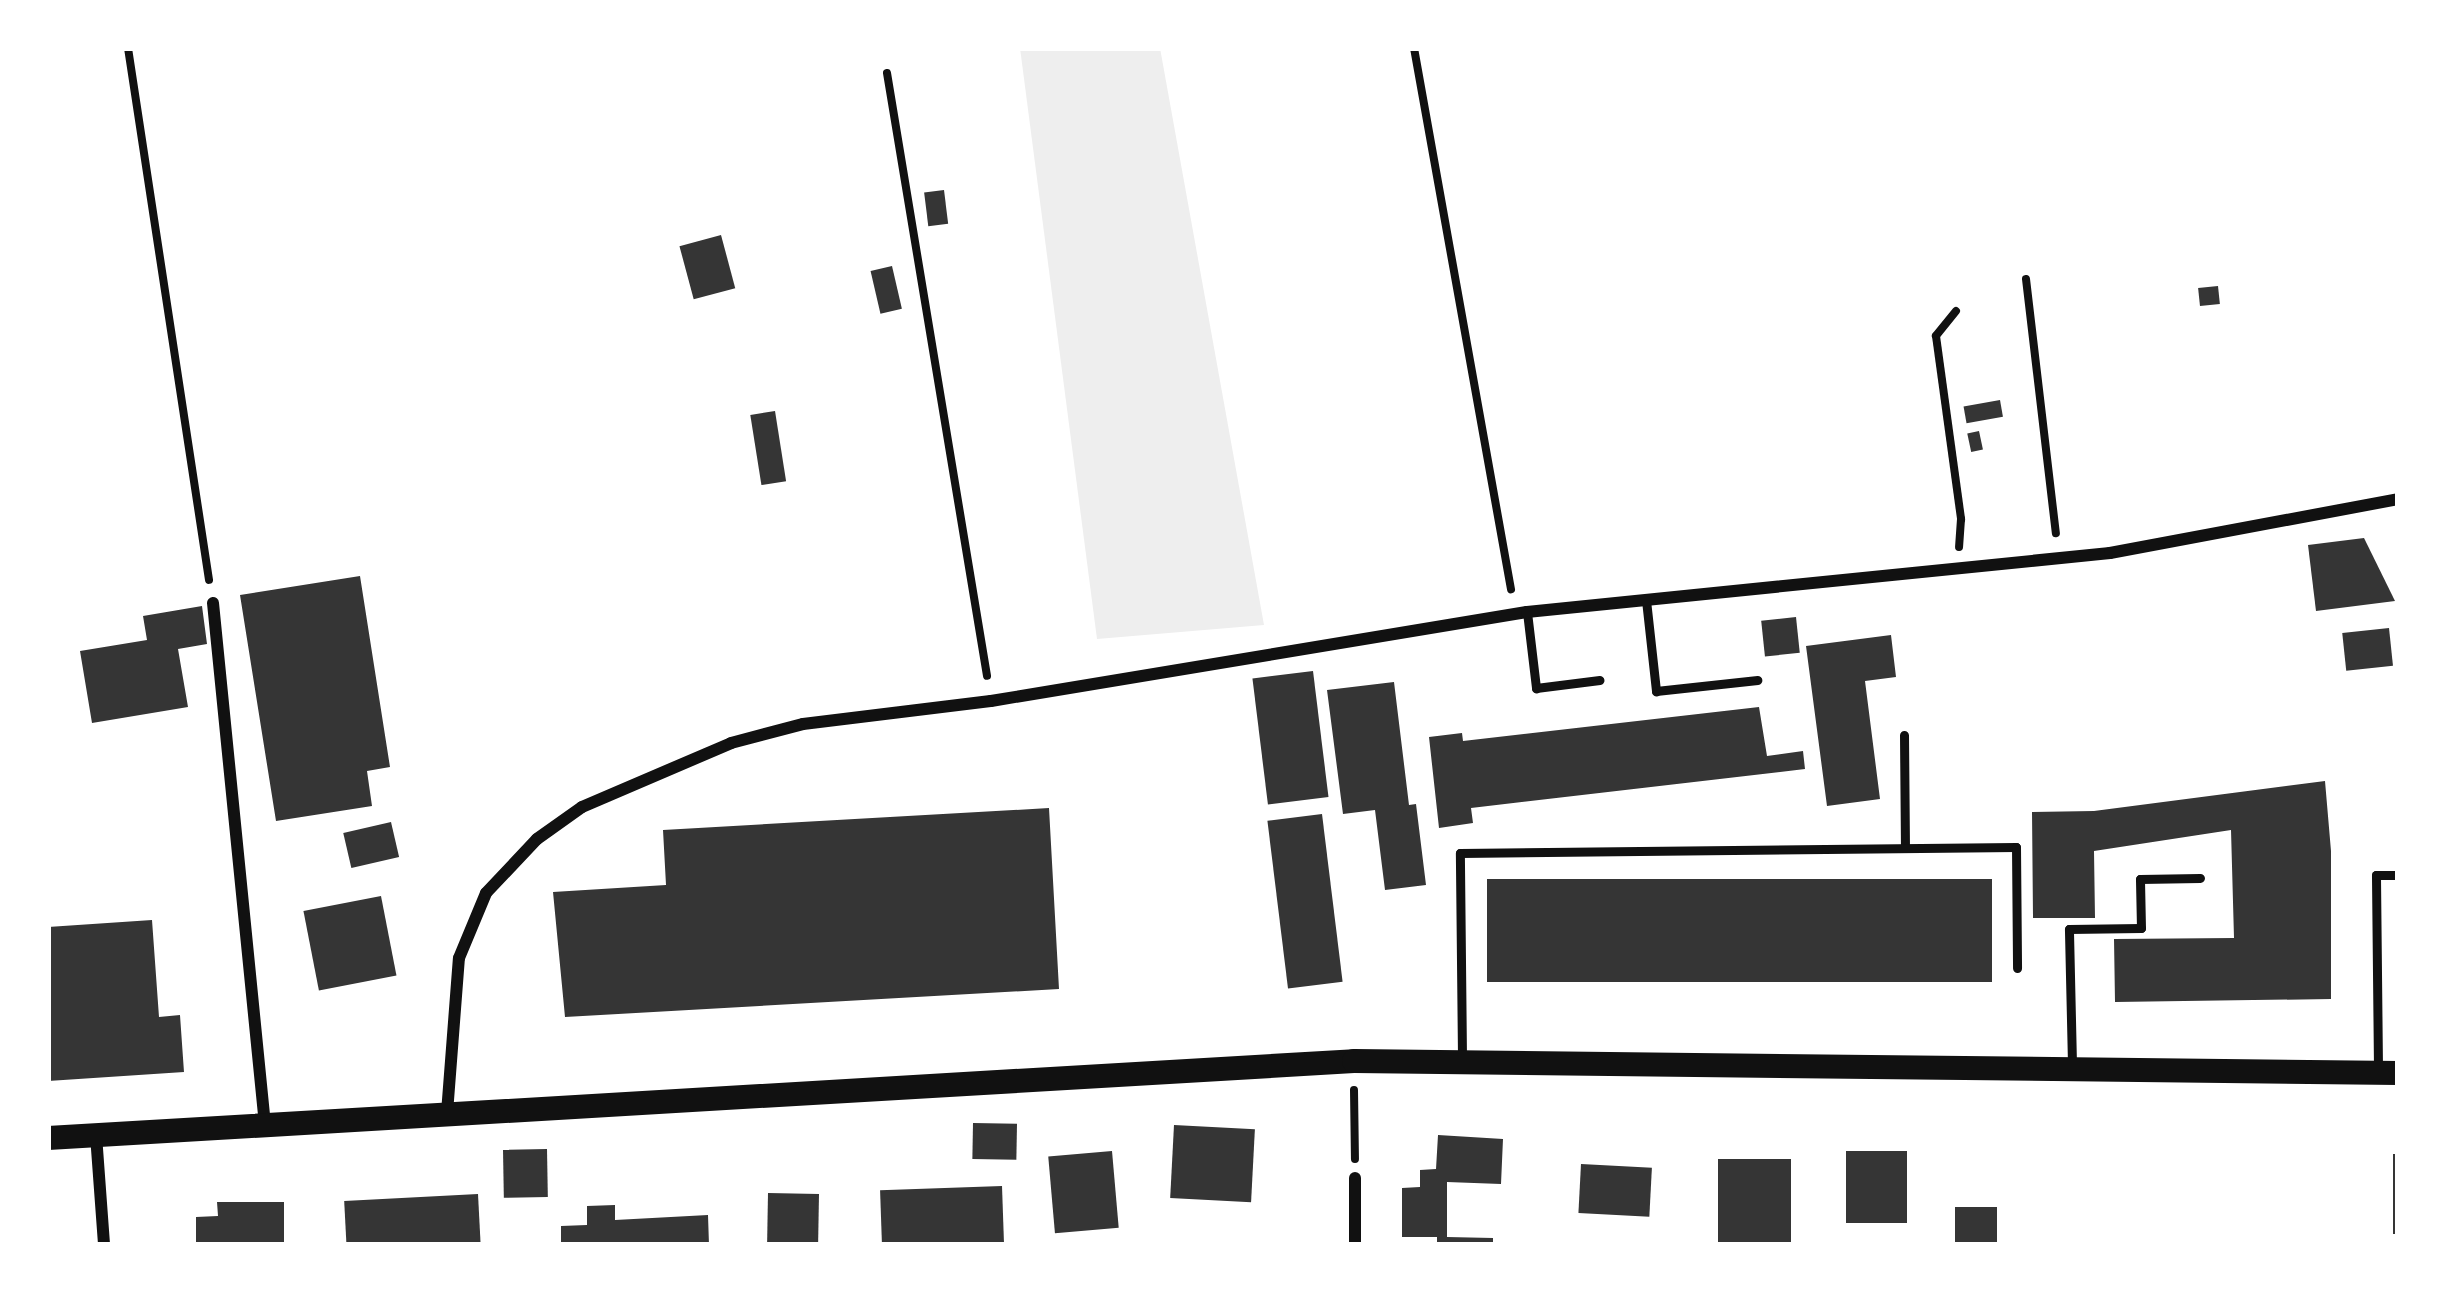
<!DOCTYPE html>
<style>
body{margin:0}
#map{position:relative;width:2446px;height:1293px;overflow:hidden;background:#fff;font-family:Quicksand,sans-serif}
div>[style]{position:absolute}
.green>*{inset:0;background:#eee}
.building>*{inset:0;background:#353535;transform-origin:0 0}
.path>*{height:8px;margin:-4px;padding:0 4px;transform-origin:4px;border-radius:4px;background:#111}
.service>*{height:9px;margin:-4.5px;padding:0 4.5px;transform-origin:4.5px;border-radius:4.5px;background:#111}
.minor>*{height:12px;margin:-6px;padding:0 6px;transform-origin:6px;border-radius:6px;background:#111}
.secondary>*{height:24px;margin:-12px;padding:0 12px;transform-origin:12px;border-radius:12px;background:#111}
span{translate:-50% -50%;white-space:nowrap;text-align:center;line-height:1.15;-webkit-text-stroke:9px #fff;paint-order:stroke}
.frame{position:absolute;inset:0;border:51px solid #fff;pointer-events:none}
</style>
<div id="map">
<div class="green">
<i style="clip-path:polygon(1020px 48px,1160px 48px,1264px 625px,1097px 639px)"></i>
</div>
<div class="building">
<i style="left:944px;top:190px;width:34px;height:20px;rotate:83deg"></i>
<i style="left:721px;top:235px;width:55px;height:43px;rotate:75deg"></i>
<i style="left:892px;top:266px;width:44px;height:22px;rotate:77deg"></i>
<i style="left:2218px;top:286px;width:18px;height:20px;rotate:84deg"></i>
<i style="left:2000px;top:400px;width:17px;height:37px;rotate:80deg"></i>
<i style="left:775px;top:411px;width:71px;height:25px;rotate:81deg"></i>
<i style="left:1979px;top:431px;width:19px;height:12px;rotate:78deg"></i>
<i style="clip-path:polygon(2364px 538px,2395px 601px,2316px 611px,2308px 545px)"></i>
<i style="clip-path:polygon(360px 576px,390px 767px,367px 771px,372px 806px,276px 821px,240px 595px)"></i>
<i style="clip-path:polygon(202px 606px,207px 644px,178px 649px,188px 707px,92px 723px,80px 651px,147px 640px,143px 616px)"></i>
<i style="left:1796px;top:617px;width:36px;height:35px;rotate:84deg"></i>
<i style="left:2389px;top:628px;width:38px;height:47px;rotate:84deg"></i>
<i style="clip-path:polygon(1891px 635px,1896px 677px,1865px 681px,1880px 799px,1827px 806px,1806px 646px)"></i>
<i style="left:1313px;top:671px;width:127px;height:61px;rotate:83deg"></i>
<i style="clip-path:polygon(1394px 682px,1409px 805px,1416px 804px,1426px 885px,1385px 890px,1375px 810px,1343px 814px,1327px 690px)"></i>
<i style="clip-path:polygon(1759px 707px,1767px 756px,1803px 751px,1805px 769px,1471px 808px,1473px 823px,1439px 828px,1429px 737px,1462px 733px,1463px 741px)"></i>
<i style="clip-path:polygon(2325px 781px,2331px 851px,2331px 999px,2115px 1002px,2114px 939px,2234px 938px,2231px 830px,2094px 851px,2095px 918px,2033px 918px,2032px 812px,2094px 811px)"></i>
<i style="clip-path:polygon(1049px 808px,1059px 989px,565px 1017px,553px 892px,666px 885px,663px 830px)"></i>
<i style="left:1322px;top:814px;width:169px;height:55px;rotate:83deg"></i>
<i style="left:391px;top:822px;width:36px;height:49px;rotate:77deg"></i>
<i style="left:1992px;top:879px;width:103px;height:505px;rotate:90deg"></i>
<i style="left:381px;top:896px;width:81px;height:79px;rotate:79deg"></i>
<i style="clip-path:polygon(152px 920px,159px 1017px,180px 1015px,184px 1072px,48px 1081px,48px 927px)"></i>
<i style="left:973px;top:1123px;width:44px;height:36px;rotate:1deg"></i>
<i style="left:1174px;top:1125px;width:81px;height:73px;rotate:3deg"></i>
<i style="clip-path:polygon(1438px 1135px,1503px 1139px,1501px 1184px,1447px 1182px,1447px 1237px,1493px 1238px,1493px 1245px,1437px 1245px,1437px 1237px,1402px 1237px,1402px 1188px,1420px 1187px,1420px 1170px,1436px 1169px)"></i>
<i style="left:547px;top:1149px;width:48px;height:44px;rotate:89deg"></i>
<i style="left:1112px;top:1151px;width:77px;height:64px;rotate:85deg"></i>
<i style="left:1846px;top:1151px;width:61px;height:72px"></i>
<i style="left:2393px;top:1154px;width:5px;height:80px"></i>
<i style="left:1791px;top:1159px;width:86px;height:73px;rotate:90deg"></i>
<i style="left:1581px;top:1164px;width:71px;height:49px;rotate:3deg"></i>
<i style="left:1002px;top:1186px;width:59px;height:122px;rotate:88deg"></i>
<i style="left:768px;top:1193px;width:51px;height:52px;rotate:1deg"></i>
<i style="left:478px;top:1194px;width:51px;height:134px;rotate:87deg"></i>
<i style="clip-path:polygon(217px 1202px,284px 1202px,284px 1245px,196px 1245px,196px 1217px,218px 1216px)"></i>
<i style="clip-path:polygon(615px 1205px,615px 1220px,708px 1215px,709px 1245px,561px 1245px,561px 1226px,587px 1225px,587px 1206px)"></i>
<i style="left:1955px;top:1207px;width:42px;height:38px"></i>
</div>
<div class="path">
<i style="left:128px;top:48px;width:538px;rotate:81.34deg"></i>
<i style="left:1414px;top:48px;width:550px;rotate:79.84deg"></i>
<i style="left:887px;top:73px;width:611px;rotate:80.58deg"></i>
<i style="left:2026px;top:279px;width:256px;rotate:83.3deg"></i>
<i style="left:1956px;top:311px;width:32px;rotate:129deg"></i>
<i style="left:1936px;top:336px;width:185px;rotate:82.2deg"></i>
<i style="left:1961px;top:519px;width:28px;rotate:94deg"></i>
<i style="left:1354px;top:1090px;width:69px;rotate:89.2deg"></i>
</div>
<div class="service">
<i style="left:1646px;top:600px;width:92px;rotate:83.7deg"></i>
<i style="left:1656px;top:691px;width:102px;rotate:-6.2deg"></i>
<i style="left:1527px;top:612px;width:77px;rotate:83.2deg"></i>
<i style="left:1536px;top:688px;width:64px;rotate:-7.2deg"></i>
<i style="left:1904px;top:735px;width:113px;rotate:89.5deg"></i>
<i style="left:1462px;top:1057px;width:204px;rotate:-90.6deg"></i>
<i style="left:1460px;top:853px;width:556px;rotate:-0.62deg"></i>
<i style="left:2016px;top:847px;width:121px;rotate:89.5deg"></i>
<i style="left:2072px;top:1064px;width:135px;rotate:-91.3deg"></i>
<i style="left:2069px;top:929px;width:72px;rotate:-0.8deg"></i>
<i style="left:2141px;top:928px;width:49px;rotate:-91.2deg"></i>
<i style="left:2140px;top:879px;width:60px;rotate:-1deg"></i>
<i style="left:2378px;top:1068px;width:193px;rotate:-90.6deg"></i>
<i style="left:2376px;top:875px;width:22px"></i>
</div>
<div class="minor">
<i style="left:213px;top:603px;width:525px;rotate:84.31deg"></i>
<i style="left:447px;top:1113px;width:155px;rotate:-85.6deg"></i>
<i style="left:459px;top:958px;width:70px;rotate:-67.4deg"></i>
<i style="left:486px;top:893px;width:74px;rotate:-46.6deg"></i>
<i style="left:537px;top:839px;width:55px;rotate:-35.4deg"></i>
<i style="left:582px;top:807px;width:162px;rotate:-23.2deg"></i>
<i style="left:731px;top:743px;width:74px;rotate:-14.8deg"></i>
<i style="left:803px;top:724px;width:189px;rotate:-7deg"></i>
<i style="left:991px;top:701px;width:543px;rotate:-9.43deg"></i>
<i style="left:1527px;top:612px;width:586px;rotate:-5.78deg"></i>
<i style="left:2110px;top:553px;width:293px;rotate:-10.6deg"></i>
<i style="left:96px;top:1135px;width:110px;rotate:85.8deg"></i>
<i style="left:1355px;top:1245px;width:67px;rotate:-90deg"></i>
</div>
<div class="secondary">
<i style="left:48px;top:1138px;width:1308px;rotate:-3.37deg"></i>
<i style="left:1354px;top:1061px;width:1044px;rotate:0.66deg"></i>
</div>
<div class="frame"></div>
</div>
